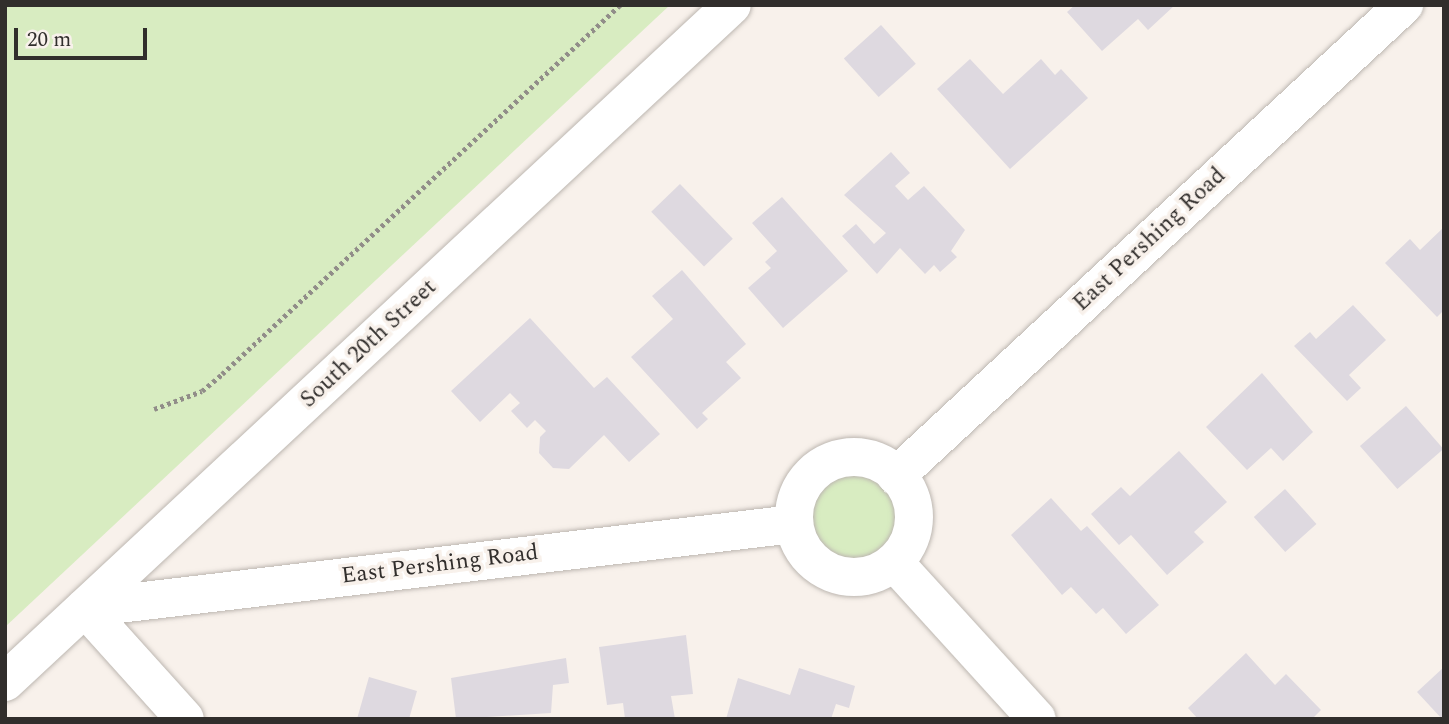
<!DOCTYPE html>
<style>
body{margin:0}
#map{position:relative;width:1449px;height:724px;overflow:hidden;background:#f8f1eb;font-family:Spectral,serif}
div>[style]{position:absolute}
.green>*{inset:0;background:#d8ecc1}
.round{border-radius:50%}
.building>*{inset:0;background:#ded9e0;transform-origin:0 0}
.path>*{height:4.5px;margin-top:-2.25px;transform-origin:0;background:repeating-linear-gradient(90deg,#918d89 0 3.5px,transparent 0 7px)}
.roads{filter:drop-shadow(0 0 2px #bdb7b1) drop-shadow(0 0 2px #bdb7b1)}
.minor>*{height:38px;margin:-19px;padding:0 19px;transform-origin:19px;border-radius:19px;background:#fff}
.minor>.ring{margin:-19px;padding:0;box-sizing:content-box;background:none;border:38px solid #fff;border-radius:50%}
.tertiary>*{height:38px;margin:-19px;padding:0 19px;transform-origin:19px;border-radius:19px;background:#fff}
span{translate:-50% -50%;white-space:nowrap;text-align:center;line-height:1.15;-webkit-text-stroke:7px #f8f1eb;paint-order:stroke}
.street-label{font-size:23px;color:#312e2c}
.frame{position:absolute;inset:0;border:7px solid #312e2c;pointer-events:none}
.scale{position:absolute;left:14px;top:28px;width:133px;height:32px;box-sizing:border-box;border:4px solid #312e2c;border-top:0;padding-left:9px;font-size:21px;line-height:24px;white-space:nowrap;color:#312e2c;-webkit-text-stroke:5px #f8f1eb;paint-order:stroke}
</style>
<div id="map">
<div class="green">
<i style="clip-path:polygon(5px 5px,670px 5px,5px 627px)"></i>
<i class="round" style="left:812px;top:475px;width:86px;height:86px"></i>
</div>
<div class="building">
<i style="clip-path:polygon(1075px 5px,1175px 5px,1148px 30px,1138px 19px,1102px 51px,1067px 12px)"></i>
<i style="left:881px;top:25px;width:52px;height:50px;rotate:48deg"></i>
<i style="clip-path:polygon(970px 59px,1003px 94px,1041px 59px,1055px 75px,1061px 69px,1088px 98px,1010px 169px,937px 89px)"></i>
<i style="clip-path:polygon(891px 152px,910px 173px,895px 186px,908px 200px,924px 186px,965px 230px,951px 251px,957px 257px,940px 272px,934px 265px,925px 274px,900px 248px,877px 274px,842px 236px,856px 224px,874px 244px,886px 233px,844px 195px)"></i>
<i style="left:680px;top:184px;width:76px;height:40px;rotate:46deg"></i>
<i style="clip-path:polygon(782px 197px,848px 271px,783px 328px,748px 288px,771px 268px,765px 262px,777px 251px,752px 223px)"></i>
<i style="clip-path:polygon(1444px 227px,1444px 310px,1437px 317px,1385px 263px,1410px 239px,1420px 250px)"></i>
<i style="clip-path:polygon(682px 270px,746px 344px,726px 362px,741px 378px,702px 413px,708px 419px,697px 429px,631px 357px,673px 319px,652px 296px)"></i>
<i style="clip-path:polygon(1353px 305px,1386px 340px,1349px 375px,1361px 388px,1347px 401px,1294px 346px,1310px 332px,1316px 339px)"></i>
<i style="clip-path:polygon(530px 318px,594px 388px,607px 377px,660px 434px,629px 462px,604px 435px,569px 469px,553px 468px,539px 453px,540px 437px,546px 431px,535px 420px,527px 428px,511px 411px,520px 403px,510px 393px,480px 422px,451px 391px)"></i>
<i style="clip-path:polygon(1262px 373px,1313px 432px,1283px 461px,1271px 448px,1247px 470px,1206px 427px)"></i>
<i style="left:1406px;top:406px;width:57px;height:61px;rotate:49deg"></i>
<i style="clip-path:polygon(1179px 451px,1227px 502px,1194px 532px,1204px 542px,1167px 575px,1131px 535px,1119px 545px,1091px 514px,1121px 487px,1130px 496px)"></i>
<i style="left:1285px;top:489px;width:47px;height:42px;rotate:48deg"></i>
<i style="clip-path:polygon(1051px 498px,1081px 531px,1087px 526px,1159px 605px,1126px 634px,1103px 608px,1096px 614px,1071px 587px,1062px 595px,1011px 535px)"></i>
<i style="clip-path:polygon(686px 635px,693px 694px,671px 696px,675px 719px,625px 719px,623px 703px,607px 705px,599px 647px)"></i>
<i style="clip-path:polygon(1246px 653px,1275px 685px,1286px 674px,1321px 710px,1312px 719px,1198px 719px,1188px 708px)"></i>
<i style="clip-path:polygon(566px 658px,569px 683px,553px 685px,551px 713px,456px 719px,451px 678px)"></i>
<i style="clip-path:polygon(1444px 667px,1444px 719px,1442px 719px,1417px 692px)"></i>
<i style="clip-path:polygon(799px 668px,855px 686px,849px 708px,836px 704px,831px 719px,726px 719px,738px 678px,790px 695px)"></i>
<i style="clip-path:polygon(369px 677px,417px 691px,409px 719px,357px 719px)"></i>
</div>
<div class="path">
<i style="left:154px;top:409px;width:51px;rotate:-20.6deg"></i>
<i style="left:202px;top:391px;width:26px;rotate:-40deg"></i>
<i style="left:222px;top:374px;width:543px;rotate:-42.83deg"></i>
</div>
<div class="roads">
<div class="minor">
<i class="ring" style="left:794px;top:457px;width:82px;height:82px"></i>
<i style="left:896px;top:476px;width:693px;rotate:-42.84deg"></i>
<i style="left:894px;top:562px;width:212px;rotate:47.7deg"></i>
<i style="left:85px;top:608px;width:714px;rotate:-6.76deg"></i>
<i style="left:85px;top:608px;width:149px;rotate:48deg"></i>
</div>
<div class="tertiary">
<i style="left:5px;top:682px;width:993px;rotate:-42.96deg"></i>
</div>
</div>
<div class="street-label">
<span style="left:1150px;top:240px;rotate:-43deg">East Pershing Road</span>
<span style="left:369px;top:344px;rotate:-43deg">South 20th Street</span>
<span style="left:440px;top:565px;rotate:-7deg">East Pershing Road</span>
</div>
<div class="frame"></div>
<div class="scale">20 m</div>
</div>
